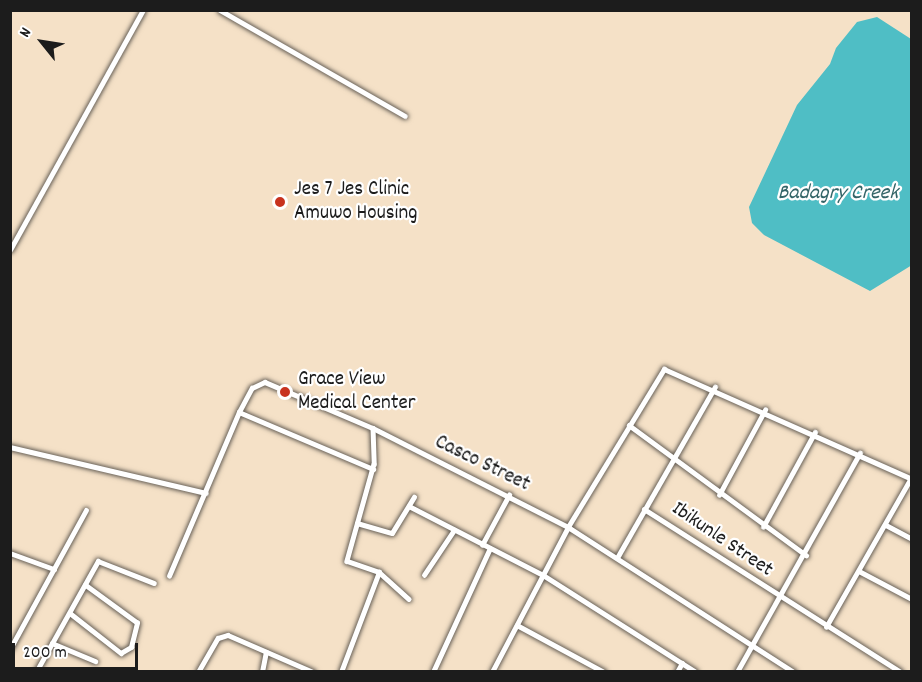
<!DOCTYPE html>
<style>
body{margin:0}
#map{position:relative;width:922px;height:682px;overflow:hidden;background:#f5e1c7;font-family:Dekko,sans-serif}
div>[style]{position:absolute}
.water>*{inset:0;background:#4fbec5}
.roads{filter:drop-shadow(0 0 2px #686158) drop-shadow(0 0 2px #686158)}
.minor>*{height:4.5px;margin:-2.25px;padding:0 2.25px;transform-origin:2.25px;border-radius:2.25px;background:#fff}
.dots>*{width:16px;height:16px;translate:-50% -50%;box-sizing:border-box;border:3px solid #fff;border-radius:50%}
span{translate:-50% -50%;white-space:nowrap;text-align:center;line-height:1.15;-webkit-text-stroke:4.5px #fff;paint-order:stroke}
.poi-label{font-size:21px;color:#1c1c1c}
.left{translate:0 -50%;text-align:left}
.street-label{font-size:21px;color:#1c1c1c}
.water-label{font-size:22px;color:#336568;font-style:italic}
.frame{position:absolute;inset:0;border:12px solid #1c1c1c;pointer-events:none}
.north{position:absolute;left:12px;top:12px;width:60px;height:60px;-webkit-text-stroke:4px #fff;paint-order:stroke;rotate:300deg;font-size:16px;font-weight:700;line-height:24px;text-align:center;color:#1c1c1c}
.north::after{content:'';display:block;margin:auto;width:21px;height:27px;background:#1c1c1c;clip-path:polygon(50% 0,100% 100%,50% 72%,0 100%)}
.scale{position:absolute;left:12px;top:643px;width:126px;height:27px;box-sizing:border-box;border:3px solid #1c1c1c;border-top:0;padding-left:8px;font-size:18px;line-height:21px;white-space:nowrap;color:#1c1c1c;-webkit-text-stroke:4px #fff;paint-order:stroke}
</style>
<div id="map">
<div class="water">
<i style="clip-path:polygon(877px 17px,911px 39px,912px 265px,870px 291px,764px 235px,752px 223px,749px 207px,797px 105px,830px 64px,836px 48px,857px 22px)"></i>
</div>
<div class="roads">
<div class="minor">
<i style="left:220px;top:10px;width:213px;rotate:29.8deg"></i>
<i style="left:10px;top:250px;width:274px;rotate:-61deg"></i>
<i style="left:239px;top:412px;width:146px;rotate:23deg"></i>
<i style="left:629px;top:425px;width:220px;rotate:36.3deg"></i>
<i style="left:373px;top:428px;width:36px;rotate:88deg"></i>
<i style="left:374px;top:464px;width:101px;rotate:105.6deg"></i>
<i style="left:347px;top:561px;width:34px;rotate:19deg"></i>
<i style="left:379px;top:572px;width:40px;rotate:42deg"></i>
<i style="left:10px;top:447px;width:201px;rotate:13.2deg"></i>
<i style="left:719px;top:495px;width:97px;rotate:-61.6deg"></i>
<i style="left:409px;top:506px;width:151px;rotate:27.2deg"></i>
<i style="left:543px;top:575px;width:181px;rotate:32.4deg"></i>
<i style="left:644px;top:509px;width:304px;rotate:32.4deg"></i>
<i style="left:357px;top:523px;width:36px;rotate:16deg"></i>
<i style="left:392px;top:533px;width:42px;rotate:-58.6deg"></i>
<i style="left:886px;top:525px;width:30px;rotate:28deg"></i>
<i style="left:763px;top:527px;width:108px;rotate:-61.3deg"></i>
<i style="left:482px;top:545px;width:57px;rotate:-61.6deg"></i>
<i style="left:10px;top:553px;width:47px;rotate:20deg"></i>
<i style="left:617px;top:558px;width:197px;rotate:-60.2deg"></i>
<i style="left:859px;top:571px;width:60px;rotate:27.8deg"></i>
<i style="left:424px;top:575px;width:54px;rotate:-56.3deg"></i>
<i style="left:169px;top:576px;width:178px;rotate:-66.9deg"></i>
<i style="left:239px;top:412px;width:27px;rotate:-62deg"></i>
<i style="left:252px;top:388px;width:14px;rotate:-25deg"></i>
<i style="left:265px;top:382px;width:117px;rotate:23.1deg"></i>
<i style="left:373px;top:428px;width:219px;rotate:26.9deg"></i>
<i style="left:568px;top:527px;width:269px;rotate:32.7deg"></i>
<i style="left:70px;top:613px;width:65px;rotate:38.1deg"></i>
<i style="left:121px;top:653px;width:12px;rotate:-31deg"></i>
<i style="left:131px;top:647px;width:25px;rotate:-76deg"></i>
<i style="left:137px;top:623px;width:64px;rotate:-143.8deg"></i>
<i style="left:517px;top:625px;width:99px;rotate:28.4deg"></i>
<i style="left:826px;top:627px;width:172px;rotate:-60.3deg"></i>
<i style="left:52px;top:643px;width:47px;rotate:22.7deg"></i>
<i style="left:10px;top:649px;width:158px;rotate:-61.3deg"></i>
<i style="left:36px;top:672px;width:127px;rotate:-60.8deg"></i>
<i style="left:98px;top:561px;width:60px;rotate:21.4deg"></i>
<i style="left:198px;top:672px;width:39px;rotate:-60deg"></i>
<i style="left:218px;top:638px;width:10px;rotate:-17deg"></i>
<i style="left:228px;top:635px;width:93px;rotate:23.5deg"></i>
<i style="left:262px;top:672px;width:20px;rotate:-79deg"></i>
<i style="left:341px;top:672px;width:107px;rotate:-69.2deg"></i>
<i style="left:433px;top:672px;width:136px;rotate:-65.3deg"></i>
<i style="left:492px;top:672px;width:164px;rotate:-62.3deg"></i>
<i style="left:568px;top:527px;width:185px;rotate:-58.7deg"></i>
<i style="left:664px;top:369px;width:271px;rotate:23.9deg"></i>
<i style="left:677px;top:672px;width:10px;rotate:-61deg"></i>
<i style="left:737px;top:672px;width:251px;rotate:-60.7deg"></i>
</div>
</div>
<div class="dots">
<i style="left:280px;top:202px;background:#c8321e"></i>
<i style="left:285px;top:392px;background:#c8321e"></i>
</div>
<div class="poi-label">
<span class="left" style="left:294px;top:202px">Jes 7 Jes Clinic<br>Amuwo Housing</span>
<span class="left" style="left:298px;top:392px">Grace View<br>Medical Center</span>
</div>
<div class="street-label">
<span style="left:482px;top:464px;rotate:26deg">Casco Street</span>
<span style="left:722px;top:540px;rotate:34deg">Ibikunle Street</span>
</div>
<div class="water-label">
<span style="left:838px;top:194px">Badagry Creek</span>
</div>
<div class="frame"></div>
<div class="north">N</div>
<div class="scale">200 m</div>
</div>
